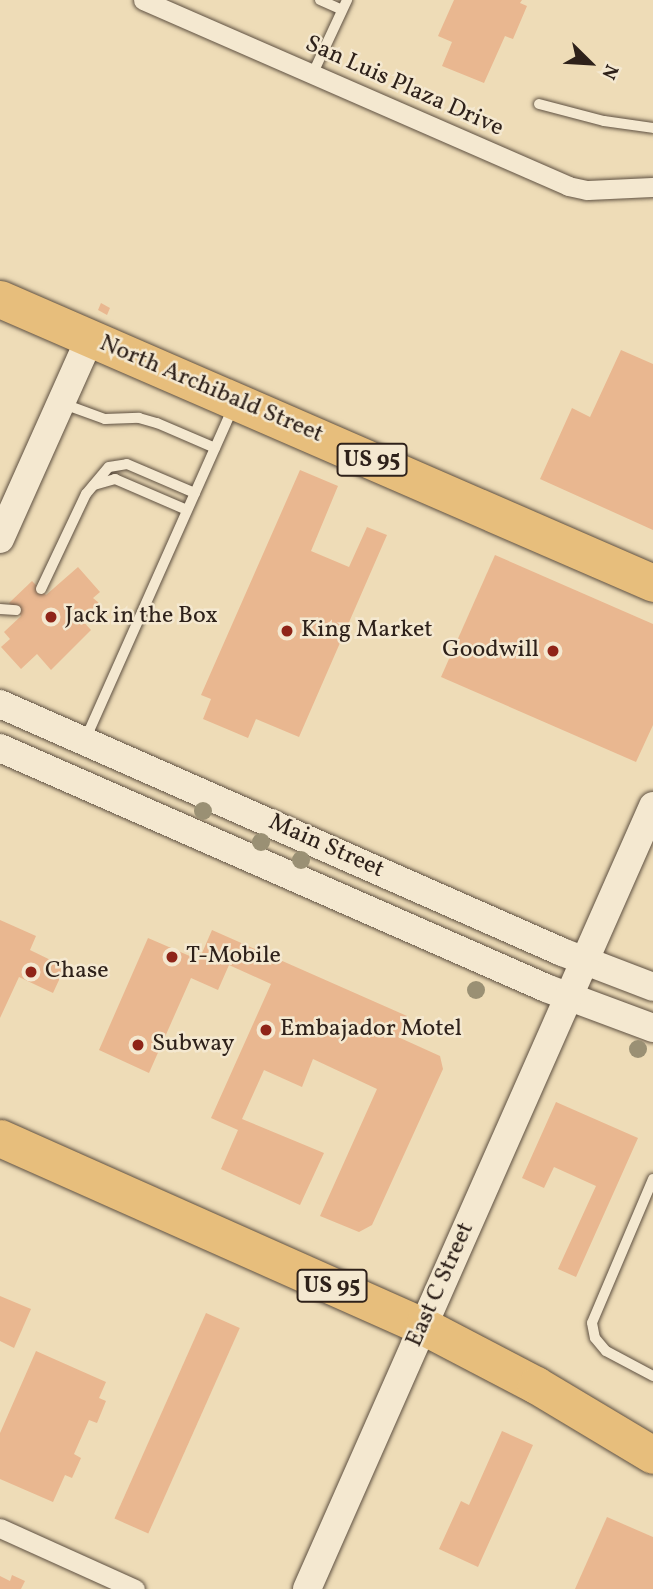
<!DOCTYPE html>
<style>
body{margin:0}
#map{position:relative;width:653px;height:1589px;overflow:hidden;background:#eedcb7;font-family:Vollkorn,serif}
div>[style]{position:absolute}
.building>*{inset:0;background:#e9b790;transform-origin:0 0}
.roads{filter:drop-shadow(0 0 2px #5e5041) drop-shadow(0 0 2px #5e5041)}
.lane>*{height:10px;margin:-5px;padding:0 5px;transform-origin:5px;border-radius:5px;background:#f4e8d0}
.street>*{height:19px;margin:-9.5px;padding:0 9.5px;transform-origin:9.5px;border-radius:9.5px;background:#f4e8d0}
.secondary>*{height:28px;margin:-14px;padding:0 14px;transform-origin:14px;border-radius:14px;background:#f4e8d0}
.highway>*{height:37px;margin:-18.5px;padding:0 18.5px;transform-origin:18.5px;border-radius:18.5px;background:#e7be7c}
.trees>*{width:18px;height:18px;margin:-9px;border-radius:50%;background:#9a9074}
.dots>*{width:19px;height:19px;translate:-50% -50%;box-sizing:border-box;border:4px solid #f4e8d0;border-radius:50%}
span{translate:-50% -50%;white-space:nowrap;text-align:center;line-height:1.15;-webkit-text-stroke:5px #f4e8d0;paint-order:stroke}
.shield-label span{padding:2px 5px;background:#f4e8d0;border:2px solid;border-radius:5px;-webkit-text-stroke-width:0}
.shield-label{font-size:23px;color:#2e211a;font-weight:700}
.street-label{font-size:24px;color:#2e211a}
.poi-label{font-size:24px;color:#2e211a}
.left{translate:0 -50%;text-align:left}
.right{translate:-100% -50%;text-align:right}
.north{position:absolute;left:555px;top:28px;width:70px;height:70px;-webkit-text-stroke:5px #f4e8d0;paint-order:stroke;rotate:114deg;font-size:19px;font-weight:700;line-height:28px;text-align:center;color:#2e211a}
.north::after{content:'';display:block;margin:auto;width:24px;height:32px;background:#2e211a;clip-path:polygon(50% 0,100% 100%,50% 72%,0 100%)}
</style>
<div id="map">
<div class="building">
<i style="clip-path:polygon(454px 0,522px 0,520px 3px,527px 6px,513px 39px,505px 36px,484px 83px,442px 66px,452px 42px,438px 36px)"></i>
<i style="clip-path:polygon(101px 303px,110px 308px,107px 315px,98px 310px)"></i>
<i style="clip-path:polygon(621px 350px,653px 364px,653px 530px,540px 479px,572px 408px,590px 417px)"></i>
<i style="clip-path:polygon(300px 470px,338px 486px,311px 551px,349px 567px,367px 527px,387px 535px,299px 737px,256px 719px,248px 738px,203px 719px,211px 699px,201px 695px)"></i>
<i style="clip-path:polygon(495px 555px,653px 624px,653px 725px,636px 762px,441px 677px)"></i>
<i style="clip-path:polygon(78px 567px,100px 592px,93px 598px,99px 603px,81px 619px,91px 630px,51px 670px,37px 654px,21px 669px,1px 647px,10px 639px,4px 632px,21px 616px,9px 603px,32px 581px,46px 595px)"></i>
<i style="clip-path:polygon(0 920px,36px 936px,30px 950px,65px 967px,53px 993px,19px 977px,0 1018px)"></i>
<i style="clip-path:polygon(212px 930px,407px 1016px,398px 1037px,440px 1056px,443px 1069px,372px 1225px,359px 1232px,320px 1216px,377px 1089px,313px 1059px,302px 1087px,264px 1070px,242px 1119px,324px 1153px,300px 1205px,221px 1169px,238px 1130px,211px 1118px,271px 984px,229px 965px,218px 990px,191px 978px,149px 1073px,99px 1050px,148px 938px,199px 960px)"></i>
<i style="clip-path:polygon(556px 1102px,638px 1138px,576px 1277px,558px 1269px,596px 1186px,554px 1167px,544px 1188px,522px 1178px)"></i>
<i style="clip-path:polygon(0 1296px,31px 1309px,14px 1348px,0 1341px)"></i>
<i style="left:206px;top:1313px;width:37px;height:225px;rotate:24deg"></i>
<i style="clip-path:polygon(36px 1351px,106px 1382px,99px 1398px,106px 1401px,97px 1423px,89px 1420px,74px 1454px,81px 1458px,72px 1478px,65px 1475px,53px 1502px,0 1479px,0 1433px)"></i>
<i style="clip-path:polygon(502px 1431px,533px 1445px,478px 1567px,439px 1549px,461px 1501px,469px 1505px)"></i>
<i style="clip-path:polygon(607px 1517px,653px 1537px,653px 1589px,575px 1589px)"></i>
<i style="clip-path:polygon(12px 1575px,25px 1581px,21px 1589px,0 1589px,0 1576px,10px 1581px)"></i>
</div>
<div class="roads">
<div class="lane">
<i style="left:320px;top:0;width:24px;rotate:24deg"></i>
<i style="left:313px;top:73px;width:81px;rotate:-65deg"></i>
<i style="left:539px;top:104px;width:67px;rotate:14.7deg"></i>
<i style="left:604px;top:121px;width:49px;rotate:8.1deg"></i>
<i style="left:61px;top:403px;width:47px;rotate:20deg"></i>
<i style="left:105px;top:419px;width:34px;rotate:-2deg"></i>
<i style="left:139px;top:418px;width:19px;rotate:16deg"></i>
<i style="left:157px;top:423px;width:63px;rotate:23.3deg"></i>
<i style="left:94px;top:485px;width:22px;rotate:-16deg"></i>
<i style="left:115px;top:479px;width:78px;rotate:23.3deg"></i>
<i style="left:41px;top:589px;width:105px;rotate:-64.7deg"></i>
<i style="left:86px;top:494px;width:35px;rotate:-50deg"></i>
<i style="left:109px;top:467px;width:18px;rotate:-9deg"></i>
<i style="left:127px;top:464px;width:74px;rotate:23.1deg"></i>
<i style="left:0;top:609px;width:16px;rotate:4deg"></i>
<i style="left:85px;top:740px;width:363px;rotate:-66deg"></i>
<i style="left:653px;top:1179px;width:156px;rotate:113deg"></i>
<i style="left:592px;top:1323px;width:15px;rotate:79deg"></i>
<i style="left:595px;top:1338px;width:17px;rotate:50deg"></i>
<i style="left:606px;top:1351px;width:53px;rotate:28deg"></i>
</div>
<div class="street">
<i style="left:143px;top:0;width:464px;rotate:23.6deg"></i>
<i style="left:568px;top:186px;width:19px;rotate:12deg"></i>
<i style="left:587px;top:190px;width:66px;rotate:-2.6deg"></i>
<i style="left:0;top:1528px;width:148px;rotate:24.3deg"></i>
</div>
<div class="secondary">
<i style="left:0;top:539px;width:220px;rotate:-65.9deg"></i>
<i style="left:0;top:704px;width:614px;rotate:23.81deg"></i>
<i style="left:562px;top:952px;width:97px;rotate:21deg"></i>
<i style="left:0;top:748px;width:596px;rotate:23.73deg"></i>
<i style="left:546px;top:988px;width:114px;rotate:20.5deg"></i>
<i style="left:307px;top:1589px;width:856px;rotate:-66.16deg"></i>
</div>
<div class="highway">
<i style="left:0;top:299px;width:712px;rotate:23.5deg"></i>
<i style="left:0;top:1138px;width:463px;rotate:24deg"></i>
<i style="left:423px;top:1326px;width:127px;rotate:27.6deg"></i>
<i style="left:536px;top:1385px;width:136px;rotate:30.9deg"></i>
</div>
</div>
<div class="trees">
<i style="left:203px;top:811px"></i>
<i style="left:261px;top:842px"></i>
<i style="left:301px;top:860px"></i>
<i style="left:476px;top:990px"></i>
<i style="left:638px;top:1049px"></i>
</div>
<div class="dots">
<i style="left:51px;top:617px;background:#8f2418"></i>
<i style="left:287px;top:631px;background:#8f2418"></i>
<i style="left:553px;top:651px;background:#8f2418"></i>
<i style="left:172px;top:957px;background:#8f2418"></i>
<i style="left:31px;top:972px;background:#8f2418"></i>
<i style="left:266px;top:1030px;background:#8f2418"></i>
<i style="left:138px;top:1045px;background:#8f2418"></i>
</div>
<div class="shield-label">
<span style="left:372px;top:460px">US 95</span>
<span style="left:332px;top:1286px">US 95</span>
</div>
<div class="street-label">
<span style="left:404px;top:87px;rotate:24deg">San Luis Plaza Drive</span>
<span style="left:211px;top:390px;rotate:23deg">North Archibald Street</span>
<span style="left:326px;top:847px;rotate:24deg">Main Street</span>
<span style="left:441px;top:1285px;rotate:-66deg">East C Street</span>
</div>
<div class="poi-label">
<span class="left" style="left:65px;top:617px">Jack in the Box</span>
<span class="left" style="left:301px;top:631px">King Market</span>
<span class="right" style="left:539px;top:651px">Goodwill</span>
<span class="left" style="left:186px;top:957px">T-Mobile</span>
<span class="left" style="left:45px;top:972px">Chase</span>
<span class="left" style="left:280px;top:1030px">Embajador Motel</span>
<span class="left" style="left:152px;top:1045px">Subway</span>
</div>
<div class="north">N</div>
</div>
